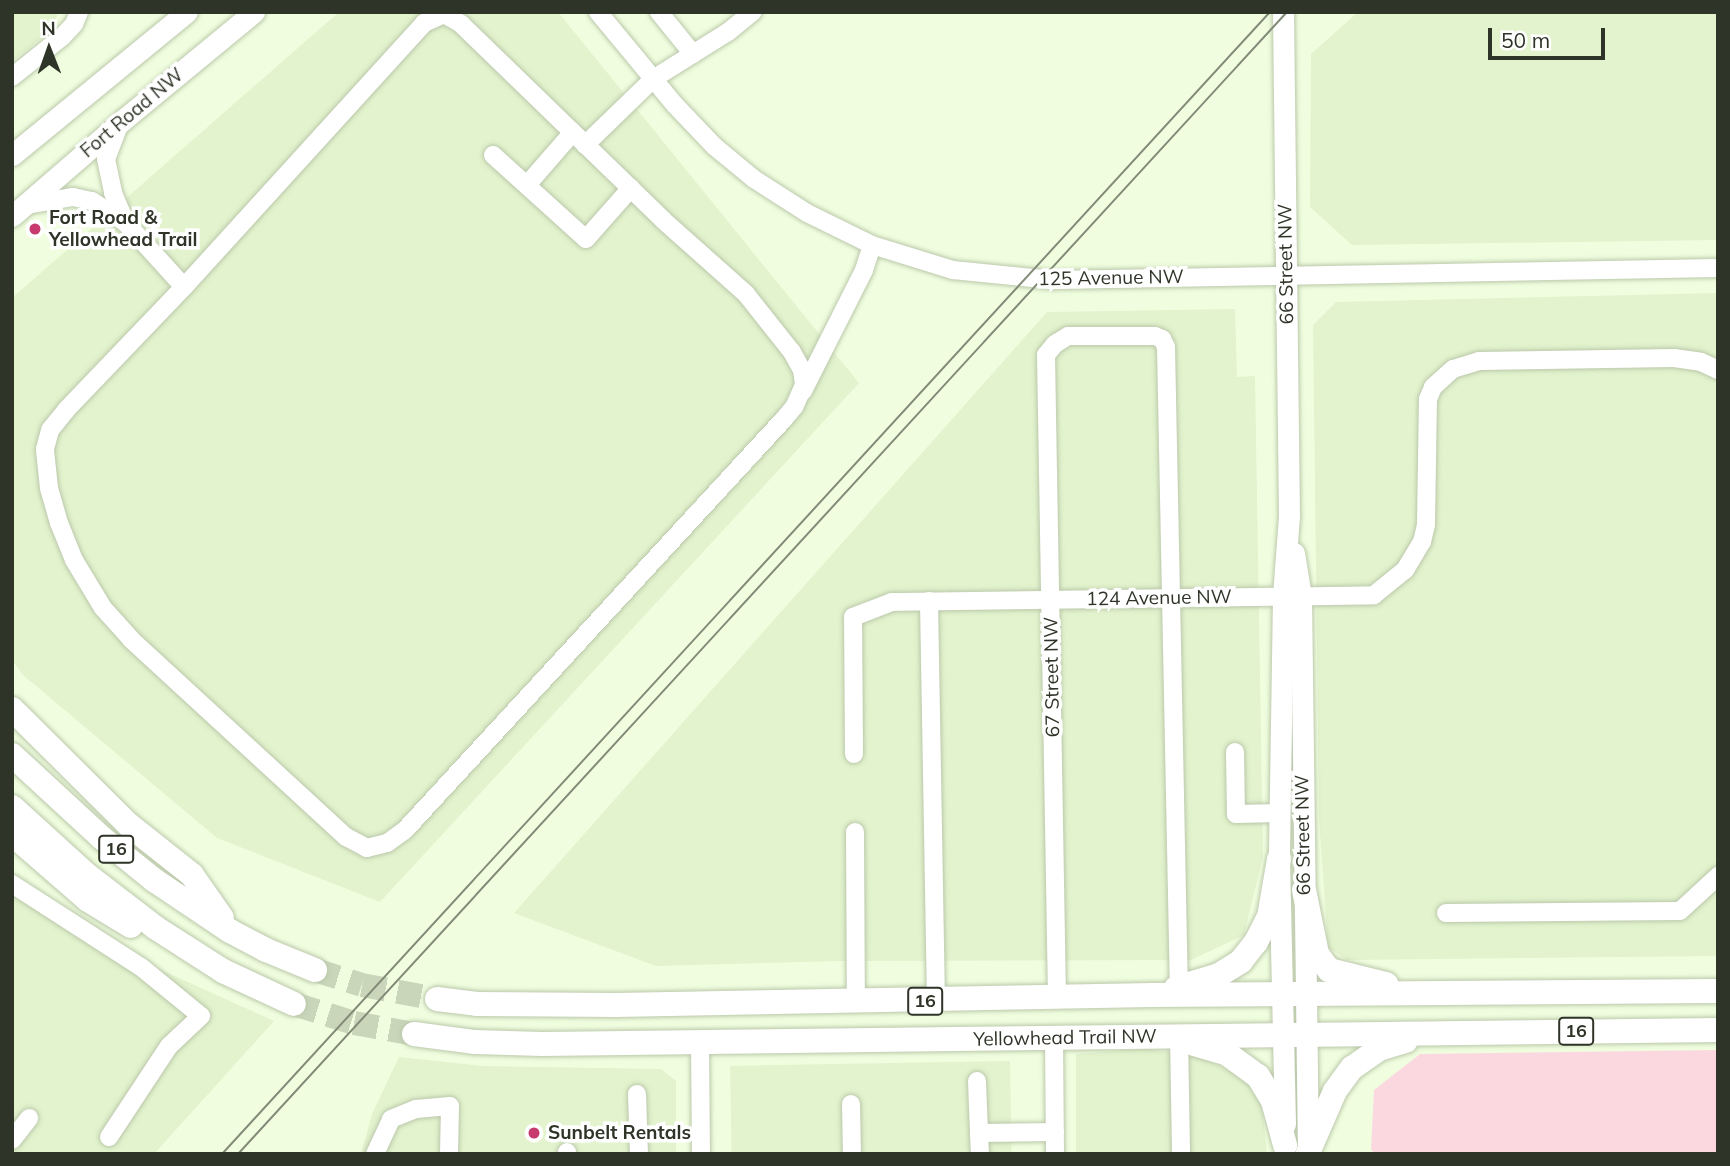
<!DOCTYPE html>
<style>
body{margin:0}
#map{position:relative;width:1730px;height:1166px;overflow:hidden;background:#f0fedf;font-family:Mulish,sans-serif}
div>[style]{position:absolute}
.built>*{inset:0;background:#e2f3cd;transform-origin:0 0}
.green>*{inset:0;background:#fbd8e0}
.highway-tunnel>*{height:24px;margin-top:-12px;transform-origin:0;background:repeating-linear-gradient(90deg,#c9d6ba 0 24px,transparent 0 36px)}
.roads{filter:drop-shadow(0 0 2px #bbc8ab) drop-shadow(0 0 2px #bbc8ab)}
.minor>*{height:18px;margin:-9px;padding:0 9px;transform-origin:9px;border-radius:9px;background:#fff}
.major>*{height:21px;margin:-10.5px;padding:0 10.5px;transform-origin:10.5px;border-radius:10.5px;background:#fff}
.highway>*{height:24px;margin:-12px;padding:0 12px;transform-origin:12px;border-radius:12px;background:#fff}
.tram>*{height:2px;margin:-1px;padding:0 1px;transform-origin:1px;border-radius:1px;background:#828b77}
.dots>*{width:19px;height:19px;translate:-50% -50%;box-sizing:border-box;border:4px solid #fff;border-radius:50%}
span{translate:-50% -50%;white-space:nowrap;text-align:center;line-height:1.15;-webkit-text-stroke:7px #fff;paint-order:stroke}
.shield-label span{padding:2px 5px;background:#fff;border:2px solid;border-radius:5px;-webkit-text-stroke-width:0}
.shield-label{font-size:18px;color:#2f3428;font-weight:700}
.street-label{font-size:19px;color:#2f3428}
.poi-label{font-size:19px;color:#2f3428;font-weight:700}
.left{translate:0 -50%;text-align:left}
.frame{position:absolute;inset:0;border:14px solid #2f3428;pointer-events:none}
.north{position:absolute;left:14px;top:14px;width:70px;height:70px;-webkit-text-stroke:5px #fff;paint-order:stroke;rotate:359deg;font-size:19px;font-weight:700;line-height:28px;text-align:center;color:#2f3428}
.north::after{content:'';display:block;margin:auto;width:24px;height:32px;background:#2f3428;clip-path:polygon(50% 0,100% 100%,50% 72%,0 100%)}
.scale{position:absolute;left:1488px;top:28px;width:117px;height:32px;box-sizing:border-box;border:4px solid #2f3428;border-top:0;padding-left:9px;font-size:21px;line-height:24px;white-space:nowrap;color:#2f3428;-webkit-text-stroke:5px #fff;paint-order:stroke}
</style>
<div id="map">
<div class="built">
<i style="clip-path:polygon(12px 12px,58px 12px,53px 29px,12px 61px)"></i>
<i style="clip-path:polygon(339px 12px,558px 12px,859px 383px,380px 902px,217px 838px,23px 675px,12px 660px,12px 298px)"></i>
<i style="clip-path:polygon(1358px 12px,1718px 12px,1718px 240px,1352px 245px,1310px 207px,1311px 54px)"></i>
<i style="clip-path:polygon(1718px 293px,1718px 956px,1347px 960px,1328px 947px,1319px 817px,1313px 325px,1336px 302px)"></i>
<i style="clip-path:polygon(1235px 309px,1237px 377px,1255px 376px,1263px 856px,1244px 935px,1191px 960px,839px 961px,656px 966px,514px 913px,1047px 312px)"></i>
<i style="clip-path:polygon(12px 874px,99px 942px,274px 1021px,154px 1154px,12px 1154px)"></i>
<i style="clip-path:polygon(1143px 1049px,1196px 1055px,1244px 1078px,1262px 1107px,1267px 1154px,1076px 1154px,1076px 1054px)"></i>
<i style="clip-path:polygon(399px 1057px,483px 1066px,661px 1069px,676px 1081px,676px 1154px,361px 1154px,372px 1114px)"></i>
<i style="left:1010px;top:1061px;width:93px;height:280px;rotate:89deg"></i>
</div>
<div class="green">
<i style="clip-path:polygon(1718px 1050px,1718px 1154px,1377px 1154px,1371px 1150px,1374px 1090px,1420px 1054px)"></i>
</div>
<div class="highway-tunnel">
<i style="left:315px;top:970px;width:49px;rotate:17.7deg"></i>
<i style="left:362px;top:985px;width:76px;rotate:10.6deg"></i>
<i style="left:294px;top:1004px;width:63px;rotate:17.6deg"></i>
<i style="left:354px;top:1023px;width:61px;rotate:10.4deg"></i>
</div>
<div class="roads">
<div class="minor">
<i style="left:598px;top:12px;width:121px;rotate:50.4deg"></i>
<i style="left:675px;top:105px;width:57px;rotate:46.4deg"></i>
<i style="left:714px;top:146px;width:52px;rotate:39.5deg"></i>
<i style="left:754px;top:179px;width:63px;rotate:32.7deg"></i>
<i style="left:807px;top:213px;width:72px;rotate:26.2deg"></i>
<i style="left:872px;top:245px;width:85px;rotate:17.2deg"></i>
<i style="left:953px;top:270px;width:100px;rotate:5.7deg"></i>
<i style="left:1053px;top:280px;width:665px;rotate:-1.03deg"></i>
<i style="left:659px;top:12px;width:54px;rotate:51deg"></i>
<i style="left:444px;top:14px;width:20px;rotate:30deg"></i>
<i style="left:461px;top:24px;width:281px;rotate:44.1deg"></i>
<i style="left:663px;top:220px;width:111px;rotate:41.7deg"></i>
<i style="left:746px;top:294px;width:74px;rotate:51.6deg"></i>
<i style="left:792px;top:352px;width:21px;rotate:61deg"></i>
<i style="left:802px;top:370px;width:15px;rotate:82deg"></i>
<i style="left:804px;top:385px;width:24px;rotate:114deg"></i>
<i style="left:794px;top:407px;width:17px;rotate:130deg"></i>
<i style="left:783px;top:420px;width:558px;rotate:132.67deg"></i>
<i style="left:405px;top:830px;width:22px;rotate:144deg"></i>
<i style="left:387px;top:843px;width:21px;rotate:166deg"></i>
<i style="left:367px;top:848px;width:24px;rotate:-152deg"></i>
<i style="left:346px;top:837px;width:292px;rotate:-137.4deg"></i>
<i style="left:131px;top:639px;width:42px;rotate:-132.1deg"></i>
<i style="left:103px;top:608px;width:56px;rotate:-121.1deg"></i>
<i style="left:74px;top:560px;width:40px;rotate:-112deg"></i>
<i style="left:59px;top:523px;width:36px;rotate:-106deg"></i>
<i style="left:49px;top:488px;width:39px;rotate:-96deg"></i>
<i style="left:45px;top:449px;width:20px;rotate:-75deg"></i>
<i style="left:50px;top:430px;width:26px;rotate:-51deg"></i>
<i style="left:66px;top:410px;width:170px;rotate:-46.2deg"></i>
<i style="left:184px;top:287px;width:357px;rotate:-47.7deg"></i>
<i style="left:424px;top:23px;width:22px;rotate:-24deg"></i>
<i style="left:12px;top:77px;width:64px;rotate:-38.7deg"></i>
<i style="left:62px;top:37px;width:18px;rotate:-47deg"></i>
<i style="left:74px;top:24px;width:13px;rotate:-67deg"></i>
<i style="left:118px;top:128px;width:33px;rotate:111deg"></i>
<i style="left:106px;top:159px;width:35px;rotate:78deg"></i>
<i style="left:113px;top:193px;width:33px;rotate:67deg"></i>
<i style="left:585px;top:145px;width:95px;rotate:-44.1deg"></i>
<i style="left:653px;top:79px;width:89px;rotate:-32.1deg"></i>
<i style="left:728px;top:32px;width:32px;rotate:-39deg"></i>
<i style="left:493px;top:155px;width:125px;rotate:42.1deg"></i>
<i style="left:586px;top:239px;width:68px;rotate:-48.6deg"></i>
<i style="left:527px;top:185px;width:70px;rotate:-49deg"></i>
<i style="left:25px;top:205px;width:49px;rotate:-9.5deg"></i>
<i style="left:73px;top:197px;width:19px;rotate:12deg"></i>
<i style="left:92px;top:201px;width:40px;rotate:32.9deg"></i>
<i style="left:126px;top:223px;width:86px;rotate:47.8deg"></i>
<i style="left:803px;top:391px;width:136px;rotate:-63.2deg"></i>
<i style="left:864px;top:270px;width:26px;rotate:-72deg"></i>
<i style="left:929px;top:601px;width:399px;rotate:89deg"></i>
<i style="left:1235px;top:752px;width:62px;rotate:89.1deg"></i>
<i style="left:1236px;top:814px;width:43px;rotate:-1.3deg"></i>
<i style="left:854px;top:754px;width:137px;rotate:-90.4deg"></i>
<i style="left:853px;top:617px;width:42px;rotate:-21deg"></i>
<i style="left:892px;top:602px;width:482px;rotate:-0.8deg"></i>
<i style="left:1374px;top:595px;width:40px;rotate:-39deg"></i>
<i style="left:1405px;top:570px;width:33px;rotate:-59deg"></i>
<i style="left:1422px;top:542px;width:18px;rotate:-77deg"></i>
<i style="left:1426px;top:524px;width:125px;rotate:-89.1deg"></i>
<i style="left:1428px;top:399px;width:13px;rotate:-67deg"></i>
<i style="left:1433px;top:387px;width:27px;rotate:-42deg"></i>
<i style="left:1453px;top:369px;width:27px;rotate:-17deg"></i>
<i style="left:1479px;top:361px;width:195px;rotate:-0.9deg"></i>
<i style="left:1674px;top:358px;width:27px;rotate:8deg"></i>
<i style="left:1701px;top:362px;width:19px;rotate:25deg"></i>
<i style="left:855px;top:832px;width:170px;rotate:89.7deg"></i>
<i style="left:12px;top:884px;width:153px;rotate:32.8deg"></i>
<i style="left:141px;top:967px;width:77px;rotate:39.2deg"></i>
<i style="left:201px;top:1016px;width:44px;rotate:136.8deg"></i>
<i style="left:169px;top:1046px;width:109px;rotate:123.4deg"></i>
<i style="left:1446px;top:913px;width:234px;rotate:-0.5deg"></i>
<i style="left:1680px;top:911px;width:52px;rotate:-42.6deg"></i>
<i style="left:1057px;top:998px;width:643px;rotate:-90.98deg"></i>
<i style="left:1046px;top:355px;width:14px;rotate:-51deg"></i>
<i style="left:1055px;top:344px;width:15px;rotate:-32deg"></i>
<i style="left:1068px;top:336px;width:87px"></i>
<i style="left:1155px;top:336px;width:8px;rotate:23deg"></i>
<i style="left:1162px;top:339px;width:9px;rotate:63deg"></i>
<i style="left:1166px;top:347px;width:648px;rotate:88.85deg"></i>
<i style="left:1179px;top:1036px;width:118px;rotate:89deg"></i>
<i style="left:1054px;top:1038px;width:116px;rotate:89.5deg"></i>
<i style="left:700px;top:1042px;width:112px;rotate:89.5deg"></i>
<i style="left:977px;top:1081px;width:52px;rotate:87.8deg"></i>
<i style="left:637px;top:1094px;width:60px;rotate:88.1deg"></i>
<i style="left:851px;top:1104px;width:50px;rotate:88.9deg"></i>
<i style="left:12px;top:1140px;width:28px;rotate:-52deg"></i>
<i style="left:567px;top:1152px;width:2px;rotate:90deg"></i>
<i style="left:375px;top:1154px;width:38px;rotate:-65deg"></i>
<i style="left:391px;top:1119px;width:27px;rotate:-22deg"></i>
<i style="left:416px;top:1109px;width:34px;rotate:-5deg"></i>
<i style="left:450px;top:1106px;width:48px;rotate:91.2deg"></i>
<i style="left:980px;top:1154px;width:21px;rotate:-93deg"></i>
<i style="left:979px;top:1133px;width:76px;rotate:-0.8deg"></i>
</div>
<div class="major">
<i style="left:1283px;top:12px;width:504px;rotate:89.32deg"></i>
<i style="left:1289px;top:516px;width:80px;rotate:94.3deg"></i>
<i style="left:1283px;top:596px;width:263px;rotate:90.9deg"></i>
<i style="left:1279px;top:859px;width:265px;rotate:88.7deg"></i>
<i style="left:12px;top:155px;width:226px;rotate:-39.3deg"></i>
<i style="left:12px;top:216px;width:147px;rotate:-40.9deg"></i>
<i style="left:123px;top:120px;width:170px;rotate:-39.5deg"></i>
<i style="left:1294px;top:553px;width:44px;rotate:80.8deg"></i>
<i style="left:1301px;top:596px;width:554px;rotate:89.28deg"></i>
</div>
<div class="highway">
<i style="left:12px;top:709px;width:165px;rotate:44.8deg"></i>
<i style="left:129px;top:825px;width:80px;rotate:38.4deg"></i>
<i style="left:192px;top:875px;width:52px;rotate:55.1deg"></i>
<i style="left:12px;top:755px;width:122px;rotate:42.7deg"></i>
<i style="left:102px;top:838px;width:67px;rotate:38.9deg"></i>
<i style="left:154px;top:880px;width:92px;rotate:33.9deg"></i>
<i style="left:230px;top:931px;width:41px;rotate:27.8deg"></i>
<i style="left:266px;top:950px;width:53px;rotate:22.2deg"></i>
<i style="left:12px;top:807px;width:101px;rotate:42.2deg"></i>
<i style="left:87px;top:875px;width:87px;rotate:37.5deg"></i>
<i style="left:156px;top:928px;width:80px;rotate:32.7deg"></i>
<i style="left:223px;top:971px;width:78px;rotate:24.9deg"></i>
<i style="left:12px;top:834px;width:101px;rotate:41deg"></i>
<i style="left:88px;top:900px;width:50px;rotate:31.2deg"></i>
<i style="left:1304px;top:890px;width:65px;rotate:78.5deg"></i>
<i style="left:1317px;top:954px;width:20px;rotate:53deg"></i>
<i style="left:1329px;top:970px;width:59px;rotate:13.8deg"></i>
<i style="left:1176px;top:988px;width:45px;rotate:-16.8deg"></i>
<i style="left:1219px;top:975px;width:26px;rotate:-32deg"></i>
<i style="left:1241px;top:961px;width:24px;rotate:-52deg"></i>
<i style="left:1256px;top:942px;width:28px;rotate:-63deg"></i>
<i style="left:1269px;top:917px;width:59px;rotate:-80.2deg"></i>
<i style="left:437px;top:999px;width:40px;rotate:7.1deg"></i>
<i style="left:477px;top:1004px;width:139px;rotate:0.4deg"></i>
<i style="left:616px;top:1005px;width:536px;rotate:-1.07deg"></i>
<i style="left:1152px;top:995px;width:566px;rotate:-0.4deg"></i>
<i style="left:414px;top:1034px;width:62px;rotate:7.5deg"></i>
<i style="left:475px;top:1042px;width:67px;rotate:1.7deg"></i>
<i style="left:542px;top:1044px;width:1176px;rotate:-0.68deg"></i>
<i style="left:1194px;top:1044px;width:33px;rotate:16deg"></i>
<i style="left:1226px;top:1053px;width:39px;rotate:36deg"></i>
<i style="left:1258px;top:1076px;width:29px;rotate:59deg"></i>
<i style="left:1273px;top:1101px;width:46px;rotate:74.7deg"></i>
<i style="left:1308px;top:1153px;width:68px;rotate:-66.5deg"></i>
<i style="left:1335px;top:1091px;width:29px;rotate:-54deg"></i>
<i style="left:1352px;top:1068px;width:33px;rotate:-35deg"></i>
<i style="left:1379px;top:1049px;width:28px;rotate:-17deg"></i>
</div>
</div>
<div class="tram">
<i style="left:222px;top:1154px;width:1550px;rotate:-47.46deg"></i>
<i style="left:238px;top:1154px;width:1551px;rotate:-47.43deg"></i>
</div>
<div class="dots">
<i style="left:35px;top:229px;background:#c63a6e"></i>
<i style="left:534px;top:1133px;background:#c63a6e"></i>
</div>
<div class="shield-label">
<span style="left:116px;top:849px">16</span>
<span style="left:925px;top:1001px">16</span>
<span style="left:1576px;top:1031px">16</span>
</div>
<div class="street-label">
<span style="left:132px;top:113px;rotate:-40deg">Fort Road NW</span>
<span style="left:1286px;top:264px;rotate:-91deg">66 Street NW</span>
<span style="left:1111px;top:278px;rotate:-1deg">125 Avenue NW</span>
<span style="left:1159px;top:598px;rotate:-1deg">124 Avenue NW</span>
<span style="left:1052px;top:677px;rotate:-91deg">67 Street NW</span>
<span style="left:1303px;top:835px;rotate:-91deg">66 Street NW</span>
<span style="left:1065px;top:1038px;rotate:-1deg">Yellowhead Trail NW</span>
</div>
<div class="poi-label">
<span class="left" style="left:49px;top:229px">Fort Road &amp;<br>Yellowhead Trail</span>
<span class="left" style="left:548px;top:1133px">Sunbelt Rentals</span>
</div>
<div class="frame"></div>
<div class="north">N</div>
<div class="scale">50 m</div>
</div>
